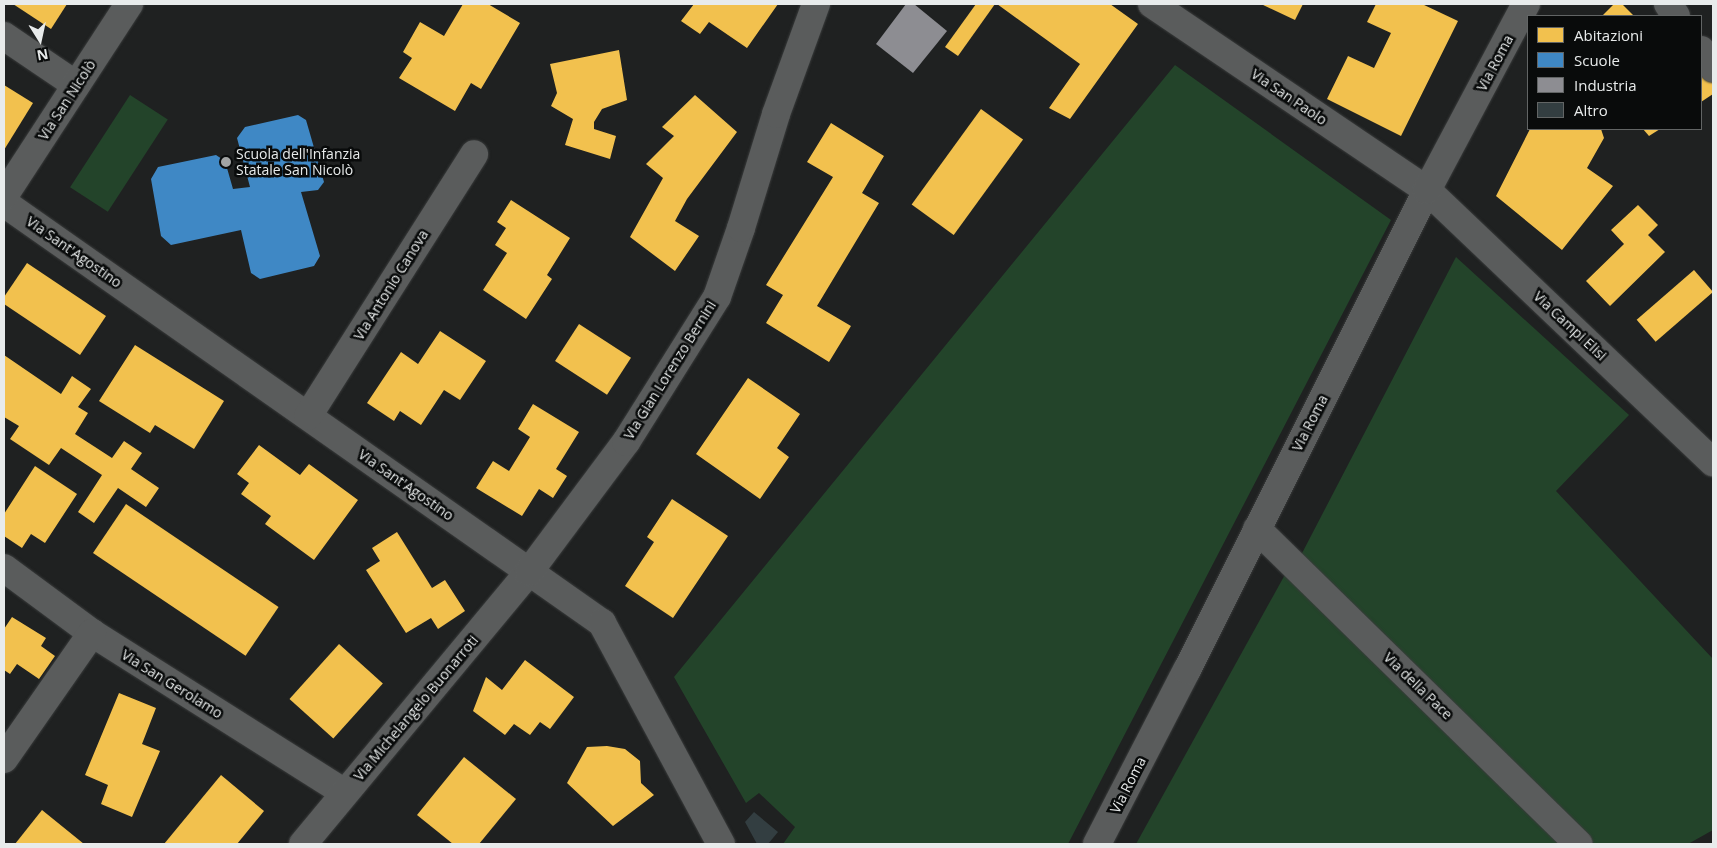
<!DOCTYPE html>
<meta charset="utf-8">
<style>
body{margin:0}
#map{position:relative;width:1717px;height:848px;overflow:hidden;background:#1f2121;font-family:"Open Sans",sans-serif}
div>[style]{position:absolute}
.green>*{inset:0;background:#23442a;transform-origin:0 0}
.homes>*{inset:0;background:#f2c14e;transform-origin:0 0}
.schools>*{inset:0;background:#3f88c5}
.industry>*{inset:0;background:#8d8d92}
.building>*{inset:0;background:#333e41}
.roads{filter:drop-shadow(0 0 1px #393b3b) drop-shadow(0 0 1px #393b3b)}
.street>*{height:28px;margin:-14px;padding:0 14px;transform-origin:14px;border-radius:14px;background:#5a5c5c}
.secondary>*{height:28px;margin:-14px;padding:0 14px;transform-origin:14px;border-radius:14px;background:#5a5c5c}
.dots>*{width:14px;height:14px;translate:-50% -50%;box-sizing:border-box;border:2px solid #090b0b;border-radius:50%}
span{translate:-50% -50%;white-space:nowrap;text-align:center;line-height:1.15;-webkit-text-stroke:5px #090b0b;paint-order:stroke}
.street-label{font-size:14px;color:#e8ebeb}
.poi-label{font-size:14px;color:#e8ebeb}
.left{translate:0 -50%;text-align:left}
.frame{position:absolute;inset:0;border:5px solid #e8ebeb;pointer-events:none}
.legend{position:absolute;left:1527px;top:15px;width:175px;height:115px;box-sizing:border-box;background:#090b0b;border:1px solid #626565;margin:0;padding:6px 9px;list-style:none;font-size:15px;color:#e8ebeb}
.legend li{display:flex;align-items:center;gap:10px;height:25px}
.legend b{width:25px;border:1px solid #626565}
.north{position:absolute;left:15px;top:15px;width:50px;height:50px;-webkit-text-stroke:4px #090b0b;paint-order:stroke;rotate:170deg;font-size:14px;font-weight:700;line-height:20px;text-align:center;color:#e8ebeb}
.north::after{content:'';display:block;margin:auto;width:18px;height:22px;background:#e8ebeb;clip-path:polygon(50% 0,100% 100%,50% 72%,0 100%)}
</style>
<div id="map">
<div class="green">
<i style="clip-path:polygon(1175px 65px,1391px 220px,1068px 844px,783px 844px,795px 827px,759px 793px,746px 803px,674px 677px)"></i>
<i style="left:130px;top:95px;width:45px;height:110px;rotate:33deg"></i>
<i style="clip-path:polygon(1456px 257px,1629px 415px,1556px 491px,1713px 659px,1713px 830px,1688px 844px,1594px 844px,1299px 559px)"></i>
<i style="clip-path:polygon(1287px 571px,1562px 844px,1136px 844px)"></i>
</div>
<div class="homes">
<i style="clip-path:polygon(13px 4px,67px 4px,51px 29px)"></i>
<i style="clip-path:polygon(463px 4px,488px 4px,520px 23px,481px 89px,471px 83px,455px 111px,399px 78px,412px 58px,403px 52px,420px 22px,444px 36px)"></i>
<i style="clip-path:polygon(694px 4px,778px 4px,747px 48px,709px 22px,700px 34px,681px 21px)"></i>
<i style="clip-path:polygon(976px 4px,995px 4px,958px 56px,945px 47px)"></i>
<i style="clip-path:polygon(997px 4px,1110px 4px,1138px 24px,1070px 119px,1049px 108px,1080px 64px)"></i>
<i style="clip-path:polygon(1261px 4px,1303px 4px,1295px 20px)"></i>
<i style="clip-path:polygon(1376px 4px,1422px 4px,1458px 21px,1401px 136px,1327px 99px,1348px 56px,1374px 68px,1391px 33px,1367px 22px)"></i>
<i style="clip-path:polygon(1614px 4px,1622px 4px,1634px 16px,1602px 16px)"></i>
<i style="clip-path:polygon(619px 50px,627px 100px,602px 109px,594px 122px,594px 129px,616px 136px,610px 159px,565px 145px,573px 119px,551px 106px,557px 93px,550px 64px)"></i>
<i style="clip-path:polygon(1701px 66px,1713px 83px,1713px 94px,1701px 102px)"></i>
<i style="clip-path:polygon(4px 85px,33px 103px,4px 150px)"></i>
<i style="clip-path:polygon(695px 95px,737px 132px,687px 199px,675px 221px,699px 236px,675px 271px,630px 237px,663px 178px,646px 164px,674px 136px,662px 127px)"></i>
<i style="left:981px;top:109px;width:52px;height:118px;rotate:36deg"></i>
<i style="clip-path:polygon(831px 123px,884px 156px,862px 193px,879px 203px,817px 306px,851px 326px,829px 362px,766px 323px,783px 295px,766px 285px,833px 177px,807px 162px)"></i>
<i style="clip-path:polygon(1530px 129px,1601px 129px,1604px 138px,1587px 168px,1613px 186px,1562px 250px,1496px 196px)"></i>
<i style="clip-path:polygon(1643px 129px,1660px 129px,1649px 136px)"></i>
<i style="clip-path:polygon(511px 200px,570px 238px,547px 275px,552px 279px,526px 319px,483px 290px,507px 253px,495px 245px,506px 228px,497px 222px)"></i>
<i style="clip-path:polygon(1638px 205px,1658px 225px,1648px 235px,1665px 252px,1610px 306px,1586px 281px,1624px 244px,1611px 230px)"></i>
<i style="clip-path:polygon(27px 263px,106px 316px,80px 355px,4px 304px,4px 297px)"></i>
<i style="left:1694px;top:270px;width:29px;height:76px;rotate:49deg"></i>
<i style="left:579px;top:324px;width:62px;height:44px;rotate:33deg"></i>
<i style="clip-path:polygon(440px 331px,486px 361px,460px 400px,444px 390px,421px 425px,400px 411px,394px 421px,367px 403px,401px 352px,418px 364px)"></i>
<i style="clip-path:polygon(135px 345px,224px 401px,194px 449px,155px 425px,150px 433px,99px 401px)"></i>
<i style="clip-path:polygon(4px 355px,61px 394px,72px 376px,91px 389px,78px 407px,88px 413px,75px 434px,112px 458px,124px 441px,142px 453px,131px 469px,159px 488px,146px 507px,118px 488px,94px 523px,78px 512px,102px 475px,61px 448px,49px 465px,10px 439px,19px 426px,4px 417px)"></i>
<i style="clip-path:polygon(748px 378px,800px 414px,777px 448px,789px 457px,760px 499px,696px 454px)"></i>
<i style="clip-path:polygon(533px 404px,579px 432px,556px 469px,567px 476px,553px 498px,539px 489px,522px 516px,476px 488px,493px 461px,509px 471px,530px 437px,518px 429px)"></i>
<i style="clip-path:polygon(259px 445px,300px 475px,309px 464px,358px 500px,314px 560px,265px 524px,271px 516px,241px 494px,249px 483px,237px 474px)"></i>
<i style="clip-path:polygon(35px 466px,77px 494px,45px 543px,31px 534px,22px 548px,4px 536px,4px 514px)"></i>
<i style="clip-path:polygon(672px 499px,728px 536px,673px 618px,625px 586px,654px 542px,647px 537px)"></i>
<i style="left:126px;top:504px;width:184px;height:59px;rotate:34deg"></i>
<i style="clip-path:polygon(397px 532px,432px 588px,445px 580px,465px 611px,438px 629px,431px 618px,406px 633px,366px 570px,380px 561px,372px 548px)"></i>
<i style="clip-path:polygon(12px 617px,46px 638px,41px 646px,55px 656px,39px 679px,17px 664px,10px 674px,4px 670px,4px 629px)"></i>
<i style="left:339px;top:644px;width:59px;height:74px;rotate:42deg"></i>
<i style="clip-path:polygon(525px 660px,574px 697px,550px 729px,540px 722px,530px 735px,514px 724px,505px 735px,473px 711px,486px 677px,502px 690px)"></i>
<i style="clip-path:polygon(119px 693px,156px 708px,142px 744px,160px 751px,132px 817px,101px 804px,108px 785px,85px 775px)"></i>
<i style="clip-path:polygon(607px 746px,625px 749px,640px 761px,641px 783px,654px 795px,613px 826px,567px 783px,587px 747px)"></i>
<i style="clip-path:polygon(464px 757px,516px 799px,479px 844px,453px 844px,417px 815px)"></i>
<i style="clip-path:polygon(221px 775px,264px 811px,237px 844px,164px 844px)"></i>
<i style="clip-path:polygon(42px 810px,84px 844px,15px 844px)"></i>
</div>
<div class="schools">
<i style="clip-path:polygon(298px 115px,306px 120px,324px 182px,318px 190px,301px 192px,320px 256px,314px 266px,260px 279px,251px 273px,241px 230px,171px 245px,161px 236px,151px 179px,158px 167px,216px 155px,225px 161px,233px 189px,250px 187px,237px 138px,245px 127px)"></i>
</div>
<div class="industry">
<i style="clip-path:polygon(906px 4px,914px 4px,947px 31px,913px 73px,876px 44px)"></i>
</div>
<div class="building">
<i style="clip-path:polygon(754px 812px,778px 832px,768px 844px,757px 844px,745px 822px)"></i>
</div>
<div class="roads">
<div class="street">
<i style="left:1152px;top:4px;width:332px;rotate:34.1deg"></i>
<i style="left:1427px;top:190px;width:395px;rotate:43.6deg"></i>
<i style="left:1668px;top:4px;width:14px;rotate:56deg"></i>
<i style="left:4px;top:36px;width:87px;rotate:34.2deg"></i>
<i style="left:1701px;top:50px;width:22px;rotate:56deg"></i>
<i style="left:4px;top:203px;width:731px;rotate:35.08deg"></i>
<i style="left:602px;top:623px;width:251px;rotate:61.7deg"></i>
<i style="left:308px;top:416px;width:310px;rotate:-57.6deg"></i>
<i style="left:1257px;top:529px;width:450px;rotate:44.4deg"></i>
<i style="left:4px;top:568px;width:109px;rotate:36.5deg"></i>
<i style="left:92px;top:633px;width:299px;rotate:32.3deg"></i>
<i style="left:4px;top:759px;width:154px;rotate:-55.1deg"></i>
<i style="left:303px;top:844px;width:354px;rotate:-50.3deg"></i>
<i style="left:529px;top:572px;width:162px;rotate:-53.3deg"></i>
<i style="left:626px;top:442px;width:171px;rotate:-57.9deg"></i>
<i style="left:717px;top:297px;width:73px;rotate:-70.8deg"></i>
<i style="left:741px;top:228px;width:119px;rotate:-72.9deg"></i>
<i style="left:776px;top:114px;width:117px;rotate:-70deg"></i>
</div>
<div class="secondary">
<i style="left:4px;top:196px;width:229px;rotate:-56.9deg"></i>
<i style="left:1097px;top:844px;width:196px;rotate:-62.7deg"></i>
<i style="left:1187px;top:670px;width:537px;rotate:-63.43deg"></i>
<i style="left:1427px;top:190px;width:211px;rotate:-62deg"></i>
</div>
</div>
<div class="dots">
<i style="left:226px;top:162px;background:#a2a4a4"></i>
</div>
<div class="street-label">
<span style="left:1495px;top:63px;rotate:-62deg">Via Roma</span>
<span style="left:1289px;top:97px;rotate:34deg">Via San Paolo</span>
<span style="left:67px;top:100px;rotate:-57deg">Via San Nicolò</span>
<span style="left:74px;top:252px;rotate:35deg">Via Sant'Agostino</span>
<span style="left:391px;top:285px;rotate:-58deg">Via Antonio Canova</span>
<span style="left:1570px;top:326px;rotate:43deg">Via Campi Elisi</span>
<span style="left:670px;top:370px;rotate:-58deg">Via Gian Lorenzo Bernini</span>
<span style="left:1310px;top:423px;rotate:-63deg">Via Roma</span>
<span style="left:406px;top:485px;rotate:35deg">Via Sant'Agostino</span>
<span style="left:172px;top:684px;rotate:32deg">Via San Gerolamo</span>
<span style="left:1418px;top:686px;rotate:44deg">Via della Pace</span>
<span style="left:416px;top:708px;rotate:-50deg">Via Michelangelo Buonarroti</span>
<span style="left:1128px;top:785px;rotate:-63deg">Via Roma</span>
</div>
<div class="poi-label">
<span class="left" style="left:236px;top:162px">Scuola dell'Infanzia<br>Statale San Nicolò</span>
</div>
<div class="frame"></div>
<ul class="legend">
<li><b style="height:14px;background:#f2c14e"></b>Abitazioni</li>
<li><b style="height:14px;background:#3f88c5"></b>Scuole</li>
<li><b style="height:14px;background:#8d8d92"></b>Industria</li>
<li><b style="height:14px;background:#333e41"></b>Altro</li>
</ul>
<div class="north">N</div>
</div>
